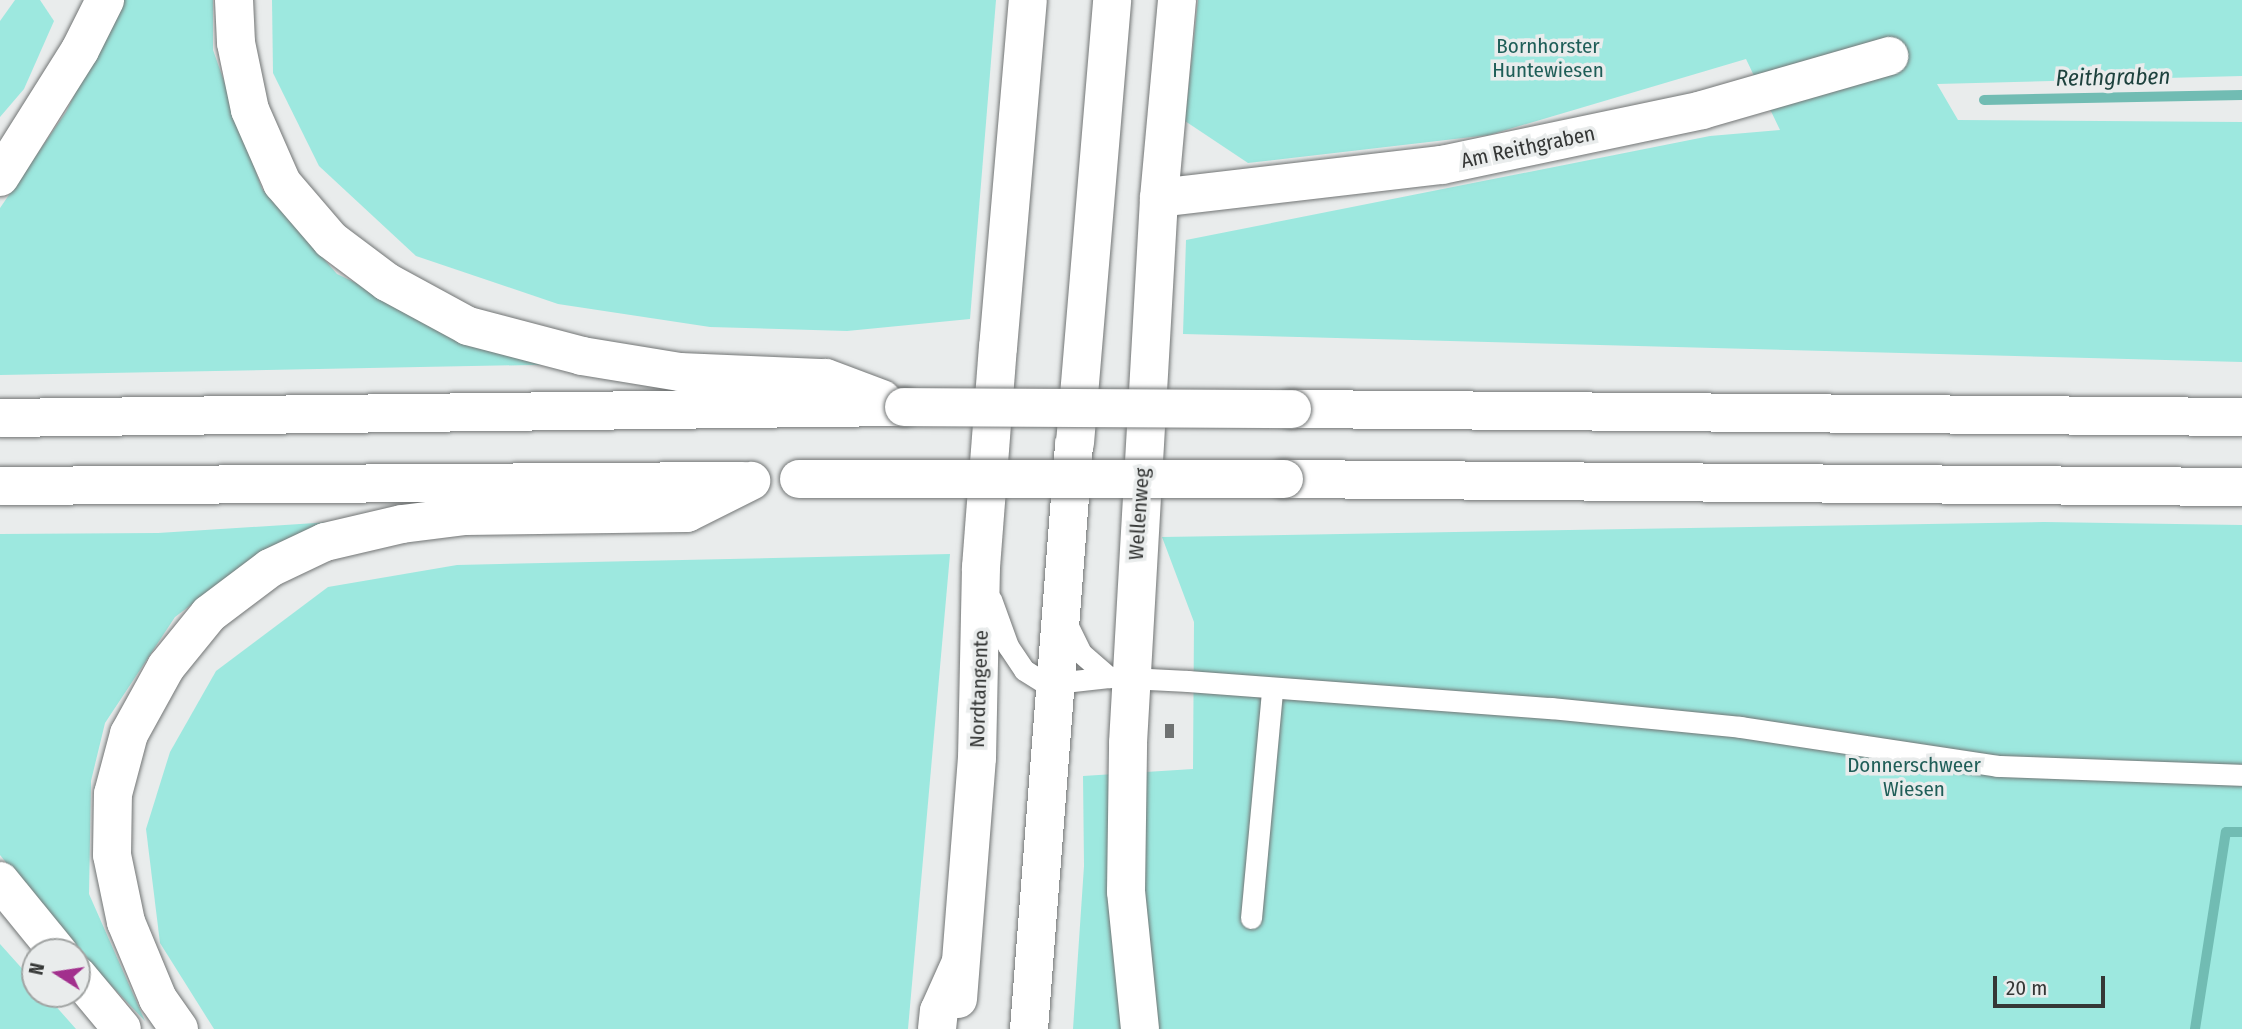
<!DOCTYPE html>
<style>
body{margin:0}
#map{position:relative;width:2242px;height:1029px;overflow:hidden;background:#e9ecec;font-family:"Fira Sans Condensed",sans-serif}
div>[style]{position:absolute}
.green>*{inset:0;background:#9de8df}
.stream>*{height:10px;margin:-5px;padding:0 5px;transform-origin:5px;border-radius:5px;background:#71bcb3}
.building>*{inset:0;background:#6e7171;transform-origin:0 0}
.roads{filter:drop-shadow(0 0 2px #727575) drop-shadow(0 0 2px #727575)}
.service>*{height:21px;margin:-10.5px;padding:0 10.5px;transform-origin:10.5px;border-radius:10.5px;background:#fff}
.minor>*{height:38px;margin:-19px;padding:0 19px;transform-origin:19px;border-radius:19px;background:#fff}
.trunk>*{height:38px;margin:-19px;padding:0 19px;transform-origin:19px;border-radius:19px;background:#fff}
.motorway>*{height:38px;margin:-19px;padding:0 19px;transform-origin:19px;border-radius:19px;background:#fff}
.bridges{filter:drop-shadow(0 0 2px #727575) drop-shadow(0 0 2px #727575)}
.motorway-bridge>*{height:38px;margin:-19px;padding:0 19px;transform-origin:19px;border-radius:19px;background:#fff}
span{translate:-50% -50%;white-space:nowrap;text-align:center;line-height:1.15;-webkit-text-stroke:7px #e9ecec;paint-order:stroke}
.park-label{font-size:21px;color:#1f5e58}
.street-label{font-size:21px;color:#353736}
.water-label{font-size:23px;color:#1e423e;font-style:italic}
.north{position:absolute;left:21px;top:938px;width:70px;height:70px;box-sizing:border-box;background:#e9ecec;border:2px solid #a1a4a3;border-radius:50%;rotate:282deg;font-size:19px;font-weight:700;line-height:28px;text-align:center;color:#353736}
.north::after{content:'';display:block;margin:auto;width:24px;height:32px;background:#a2308d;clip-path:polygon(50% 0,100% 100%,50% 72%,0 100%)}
.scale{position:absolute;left:1993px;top:976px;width:112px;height:32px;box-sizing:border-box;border:4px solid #353736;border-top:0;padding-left:9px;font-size:21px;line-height:24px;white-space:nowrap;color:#353736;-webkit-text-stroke:5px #e9ecec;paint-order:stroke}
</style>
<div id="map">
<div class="green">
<i style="clip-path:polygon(15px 0,40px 0,54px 21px,24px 89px,0 117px,0 21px)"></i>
<i style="clip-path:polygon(121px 0,213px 0,213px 50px,262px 189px,337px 274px,453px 329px,581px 364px,0 375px,0 208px,66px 112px)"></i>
<i style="clip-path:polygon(272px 0,996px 0,970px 319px,847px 331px,710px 327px,558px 304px,416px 256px,319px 166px,273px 73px)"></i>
<i style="clip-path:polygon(1198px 0,2242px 0,2242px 76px,1937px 84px,1958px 120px,2242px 122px,2242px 362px,1183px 334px,1186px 240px,1710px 136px,1780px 130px,1746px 59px,1489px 135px,1248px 163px,1185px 121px)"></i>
<i style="clip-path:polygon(331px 522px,264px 550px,175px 617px,105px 723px,91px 781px,89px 894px,145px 1021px,69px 941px,0 855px,0 534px,158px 533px)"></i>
<i style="clip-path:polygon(2044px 522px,2242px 525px,2242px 1029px,1073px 1029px,1084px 866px,1083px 776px,1193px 769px,1194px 622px,1162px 537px)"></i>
<i style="clip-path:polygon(950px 554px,908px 1029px,214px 1029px,160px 943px,146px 829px,170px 752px,216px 671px,328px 587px,457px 565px)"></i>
<i style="clip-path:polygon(0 944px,35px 983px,35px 994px,45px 994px,76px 1029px,0 1029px)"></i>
</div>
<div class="stream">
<i style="left:1984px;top:100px;width:258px;rotate:-1.1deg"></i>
<i style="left:2195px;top:1029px;width:199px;rotate:-81.1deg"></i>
<i style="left:2226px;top:832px;width:16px"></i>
</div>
<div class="building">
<i style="left:1165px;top:724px;width:9px;height:14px"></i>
</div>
<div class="roads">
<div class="service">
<i style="left:991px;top:599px;width:50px;rotate:70.1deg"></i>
<i style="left:1008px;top:646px;width:29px;rotate:56deg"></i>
<i style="left:1024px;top:670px;width:26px;rotate:32deg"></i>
<i style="left:1046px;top:684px;width:63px;rotate:-6.3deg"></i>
<i style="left:1109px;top:677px;width:79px;rotate:2.9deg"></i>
<i style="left:1188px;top:681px;width:364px;rotate:4.3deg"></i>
<i style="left:1551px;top:708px;width:190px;rotate:5.7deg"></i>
<i style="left:1740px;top:727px;width:260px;rotate:8.6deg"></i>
<i style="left:1997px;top:766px;width:245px;rotate:2.1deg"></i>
<i style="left:1066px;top:622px;width:34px;rotate:64deg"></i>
<i style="left:1081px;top:653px;width:37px;rotate:41deg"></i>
<i style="left:1251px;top:918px;width:229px;rotate:-84.7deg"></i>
</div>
<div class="minor">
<i style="left:1159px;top:198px;width:285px;rotate:-6.7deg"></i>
<i style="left:1442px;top:165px;width:266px;rotate:-11.9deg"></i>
<i style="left:1702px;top:110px;width:195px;rotate:-16.1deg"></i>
<i style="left:1140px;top:1029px;width:138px;rotate:-95.8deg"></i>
<i style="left:1126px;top:892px;width:149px;rotate:-89.2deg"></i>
<i style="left:1128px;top:743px;width:546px;rotate:-86.74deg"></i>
<i style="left:1159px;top:198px;width:199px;rotate:-84.8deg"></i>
</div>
<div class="trunk">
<i style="left:958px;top:999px;width:242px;rotate:-85.5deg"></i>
<i style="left:977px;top:758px;width:191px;rotate:-88.8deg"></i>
<i style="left:981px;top:567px;width:220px;rotate:-85.6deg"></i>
<i style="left:1029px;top:1029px;width:586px;rotate:-85.59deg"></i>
</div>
<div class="motorway">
<i style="left:234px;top:0;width:43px;rotate:87.3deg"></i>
<i style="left:236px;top:43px;width:68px;rotate:78.2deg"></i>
<i style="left:250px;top:110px;width:80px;rotate:66.3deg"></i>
<i style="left:282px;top:183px;width:75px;rotate:49.3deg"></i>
<i style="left:331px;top:240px;width:70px;rotate:36.9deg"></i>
<i style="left:387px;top:282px;width:92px;rotate:28.5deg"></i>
<i style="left:468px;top:326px;width:118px;rotate:14.7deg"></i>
<i style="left:582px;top:356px;width:99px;rotate:9.3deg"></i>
<i style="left:680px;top:372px;width:146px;rotate:2.4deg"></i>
<i style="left:826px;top:378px;width:60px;rotate:20.6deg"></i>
<i style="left:0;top:177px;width:150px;rotate:-57.8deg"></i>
<i style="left:80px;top:50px;width:56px;rotate:-63.4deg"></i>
<i style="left:998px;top:348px;width:349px;rotate:-85.1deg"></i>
<i style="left:1292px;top:409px;width:950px;rotate:0.48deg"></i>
<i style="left:0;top:418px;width:904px;rotate:-0.7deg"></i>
<i style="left:1075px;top:443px;width:445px;rotate:-85.2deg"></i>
<i style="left:1284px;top:479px;width:958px;rotate:0.48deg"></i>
<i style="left:0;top:486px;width:743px;rotate:-0.39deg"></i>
<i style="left:0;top:881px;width:92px;rotate:50.8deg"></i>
<i style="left:77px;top:975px;width:70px;rotate:50.2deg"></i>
<i style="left:179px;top:1029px;width:37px;rotate:-125deg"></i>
<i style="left:158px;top:999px;width:83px;rotate:-112.6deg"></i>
<i style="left:126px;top:922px;width:68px;rotate:-101.8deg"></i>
<i style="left:112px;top:855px;width:61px;rotate:-89.1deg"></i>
<i style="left:113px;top:794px;width:62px;rotate:-75.1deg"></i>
<i style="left:129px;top:734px;width:77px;rotate:-61.1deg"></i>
<i style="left:166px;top:667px;width:68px;rotate:-50.9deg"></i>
<i style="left:209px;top:614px;width:76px;rotate:-37deg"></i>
<i style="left:270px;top:568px;width:61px;rotate:-25.3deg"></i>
<i style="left:325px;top:542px;width:79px;rotate:-13.2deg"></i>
<i style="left:402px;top:524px;width:64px;rotate:-7.2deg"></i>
<i style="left:465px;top:516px;width:222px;rotate:-0.8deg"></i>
<i style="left:687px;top:513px;width:72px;rotate:-26.6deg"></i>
<i style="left:937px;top:1029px;width:18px;rotate:-84deg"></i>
<i style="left:939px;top:1011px;width:51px;rotate:-65.9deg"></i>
</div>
</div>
<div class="bridges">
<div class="motorway-bridge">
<i style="left:904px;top:407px;width:388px;rotate:0.3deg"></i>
<i style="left:799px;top:479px;width:485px"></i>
</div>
</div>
<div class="park-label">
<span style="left:1548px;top:58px">Bornhorster<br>Huntewiesen</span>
<span style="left:1914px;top:777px">Donnerschweer<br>Wiesen</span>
</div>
<div class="street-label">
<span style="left:1528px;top:147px;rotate:-12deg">Am Reithgraben</span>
<span style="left:1139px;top:514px;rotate:-86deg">Wellenweg</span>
<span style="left:979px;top:689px;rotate:-88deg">Nordtangente</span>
</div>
<div class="water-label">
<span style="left:2113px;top:77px;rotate:-1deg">Reithgraben</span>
</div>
<div class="north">N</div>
<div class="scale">20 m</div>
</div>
